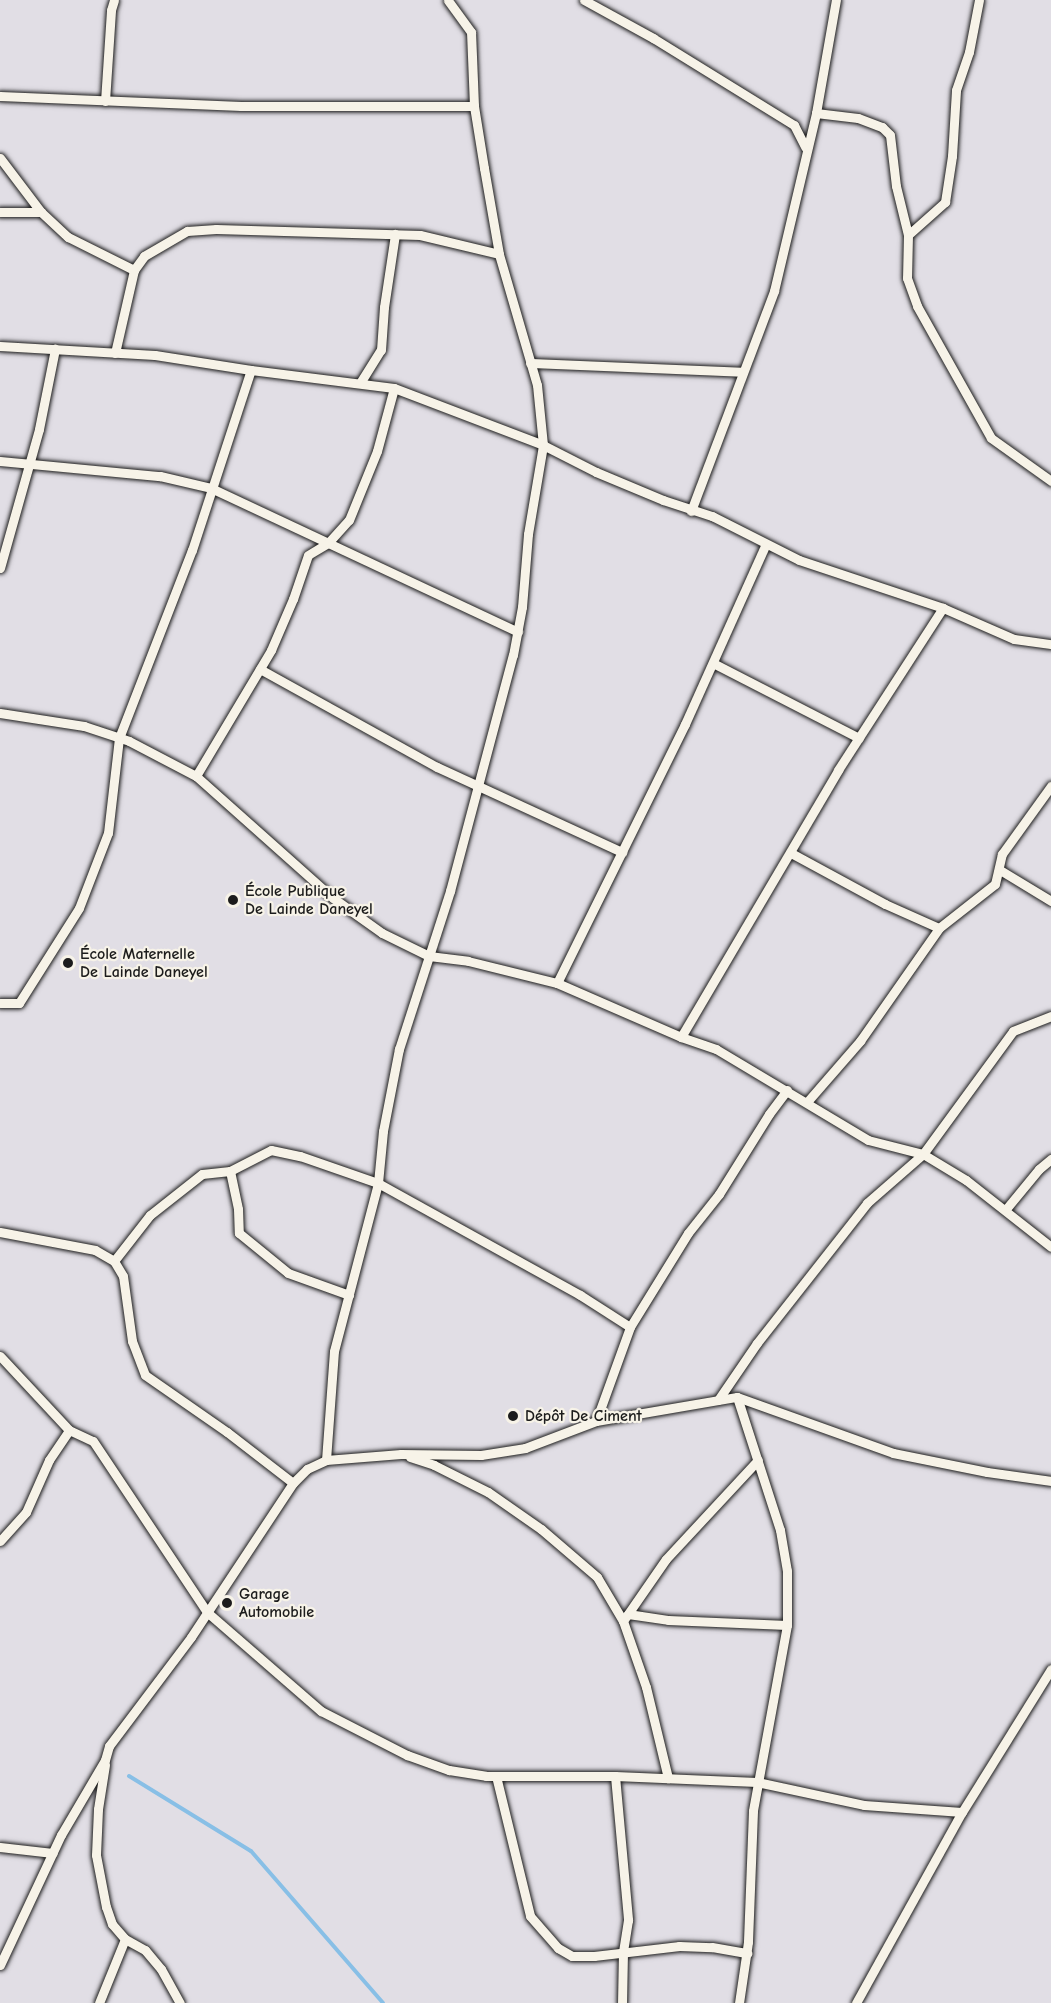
<!DOCTYPE html>
<meta charset="utf-8">
<style>
body{margin:0}
#map{position:relative;width:1051px;height:2003px;overflow:hidden;background:#e1dee5;font-family:"Comic Neue",sans-serif}
div>[style]{position:absolute}
.stream>*{height:4px;margin:-2px;padding:0 2px;transform-origin:2px;border-radius:2px;background:#88bfe6}
.roads{filter:drop-shadow(0 0 2px #1c1c1c) drop-shadow(0 0 2px #1c1c1c)}
.minor>*{height:9px;margin:-4.5px;padding:0 4.5px;transform-origin:4.5px;border-radius:4.5px;background:#f7f3e8}
.dots>*{width:16px;height:16px;translate:-50% -50%;box-sizing:border-box;border:3px solid #f7f3e8;border-radius:50%}
span{translate:-50% -50%;white-space:nowrap;text-align:center;line-height:1.15;-webkit-text-stroke:4.5px #f7f3e8;paint-order:stroke}
.poi-label{font-size:16px;color:#1c1c1c;font-weight:700}
.left{translate:0 -50%;text-align:left}
</style>
<div id="map">
<div class="stream">
<i style="left:129px;top:1776px;width:143px;rotate:31.6deg"></i>
<i style="left:251px;top:1851px;width:201px;rotate:49deg"></i>
</div>
<div class="roads">
<div class="minor">
<i style="left:584px;top:0;width:79px;rotate:28.8deg"></i>
<i style="left:653px;top:38px;width:166px;rotate:31.7deg"></i>
<i style="left:794px;top:125px;width:25px;rotate:63deg"></i>
<i style="left:0;top:96px;width:241px;rotate:2.4deg"></i>
<i style="left:241px;top:106px;width:233px"></i>
<i style="left:105px;top:101px;width:91px;rotate:-86.2deg"></i>
<i style="left:111px;top:10px;width:10px;rotate:-73deg"></i>
<i style="left:816px;top:113px;width:42px;rotate:6.8deg"></i>
<i style="left:858px;top:118px;width:26px;rotate:21deg"></i>
<i style="left:882px;top:127px;width:11px;rotate:45deg"></i>
<i style="left:890px;top:135px;width:51px;rotate:83.3deg"></i>
<i style="left:896px;top:186px;width:50px;rotate:76.2deg"></i>
<i style="left:908px;top:235px;width:43px;rotate:91.3deg"></i>
<i style="left:907px;top:278px;width:30px;rotate:70deg"></i>
<i style="left:917px;top:306px;width:151px;rotate:60.7deg"></i>
<i style="left:991px;top:438px;width:74px;rotate:35.6deg"></i>
<i style="left:0;top:158px;width:68px;rotate:52.8deg"></i>
<i style="left:41px;top:212px;width:37px;rotate:43deg"></i>
<i style="left:68px;top:237px;width:74px;rotate:26.6deg"></i>
<i style="left:0;top:212px;width:41px"></i>
<i style="left:908px;top:235px;width:50px;rotate:-41.7deg"></i>
<i style="left:945px;top:202px;width:47px;rotate:-81.3deg"></i>
<i style="left:952px;top:156px;width:66px;rotate:-86.5deg"></i>
<i style="left:956px;top:90px;width:40px;rotate:-71.1deg"></i>
<i style="left:969px;top:52px;width:53px;rotate:-79.1deg"></i>
<i style="left:0;top:346px;width:155px;rotate:3.3deg"></i>
<i style="left:155px;top:355px;width:97px;rotate:8.9deg"></i>
<i style="left:251px;top:370px;width:144px;rotate:7.2deg"></i>
<i style="left:394px;top:388px;width:160px;rotate:20.9deg"></i>
<i style="left:543px;top:445px;width:59px;rotate:27deg"></i>
<i style="left:596px;top:472px;width:73px;rotate:22.7deg"></i>
<i style="left:663px;top:500px;width:52px;rotate:18.1deg"></i>
<i style="left:712px;top:516px;width:97px;rotate:26.8deg"></i>
<i style="left:799px;top:560px;width:152px;rotate:18.4deg"></i>
<i style="left:943px;top:608px;width:77px;rotate:23.6deg"></i>
<i style="left:1014px;top:639px;width:37px;rotate:8deg"></i>
<i style="left:115px;top:353px;width:85px;rotate:-77.1deg"></i>
<i style="left:134px;top:270px;width:17px;rotate:-54deg"></i>
<i style="left:144px;top:256px;width:50px;rotate:-30.2deg"></i>
<i style="left:187px;top:231px;width:29px;rotate:-4deg"></i>
<i style="left:216px;top:229px;width:204px;rotate:1.7deg"></i>
<i style="left:420px;top:235px;width:81px;rotate:13.5deg"></i>
<i style="left:530px;top:363px;width:213px;rotate:2.4deg"></i>
<i style="left:360px;top:383px;width:39px;rotate:-58deg"></i>
<i style="left:381px;top:350px;width:43px;rotate:-86deg"></i>
<i style="left:384px;top:307px;width:74px;rotate:-81.4deg"></i>
<i style="left:0;top:461px;width:161px;rotate:5.4deg"></i>
<i style="left:160px;top:476px;width:52px;rotate:13.2deg"></i>
<i style="left:211px;top:488px;width:339px;rotate:25.1deg"></i>
<i style="left:691px;top:511px;width:235px;rotate:-69.3deg"></i>
<i style="left:774px;top:291px;width:183px;rotate:-76.7deg"></i>
<i style="left:816px;top:113px;width:115px;rotate:-80deg"></i>
<i style="left:0;top:568px;width:144px;rotate:-74.3deg"></i>
<i style="left:39px;top:429px;width:82px;rotate:-78.7deg"></i>
<i style="left:713px;top:663px;width:164px;rotate:27.2deg"></i>
<i style="left:260px;top:669px;width:202px;rotate:29deg"></i>
<i style="left:437px;top:767px;width:204px;rotate:24.7deg"></i>
<i style="left:0;top:713px;width:85px;rotate:8.8deg"></i>
<i style="left:84px;top:726px;width:47px;rotate:18.4deg"></i>
<i style="left:129px;top:741px;width:76px;rotate:27.6deg"></i>
<i style="left:196px;top:776px;width:183px;rotate:41.7deg"></i>
<i style="left:333px;top:898px;width:60px;rotate:35.5deg"></i>
<i style="left:382px;top:933px;width:52px;rotate:26.1deg"></i>
<i style="left:429px;top:956px;width:39px;rotate:7deg"></i>
<i style="left:468px;top:961px;width:92px;rotate:13.9deg"></i>
<i style="left:557px;top:983px;width:135px;rotate:23.5deg"></i>
<i style="left:681px;top:1037px;width:37px;rotate:19deg"></i>
<i style="left:716px;top:1049px;width:177px;rotate:30.9deg"></i>
<i style="left:868px;top:1140px;width:57px;rotate:14.3deg"></i>
<i style="left:923px;top:1154px;width:50px;rotate:31.2deg"></i>
<i style="left:966px;top:1180px;width:108px;rotate:38.2deg"></i>
<i style="left:196px;top:776px;width:147px;rotate:-59.2deg"></i>
<i style="left:271px;top:650px;width:56px;rotate:-66.7deg"></i>
<i style="left:293px;top:599px;width:46px;rotate:-71.2deg"></i>
<i style="left:308px;top:555px;width:23px;rotate:-31deg"></i>
<i style="left:328px;top:543px;width:31px;rotate:-48deg"></i>
<i style="left:349px;top:520px;width:74px;rotate:-67.9deg"></i>
<i style="left:377px;top:451px;width:65px;rotate:-74.9deg"></i>
<i style="left:791px;top:853px;width:107px;rotate:28.5deg"></i>
<i style="left:885px;top:904px;width:59px;rotate:24deg"></i>
<i style="left:1000px;top:870px;width:60px;rotate:31.3deg"></i>
<i style="left:557px;top:983px;width:289px;rotate:-63.7deg"></i>
<i style="left:685px;top:724px;width:197px;rotate:-65.8deg"></i>
<i style="left:0;top:1003px;width:19px"></i>
<i style="left:19px;top:1003px;width:112px;rotate:-57.7deg"></i>
<i style="left:79px;top:908px;width:80px;rotate:-68.9deg"></i>
<i style="left:108px;top:833px;width:96px;rotate:-83.4deg"></i>
<i style="left:119px;top:738px;width:202px;rotate:-68.8deg"></i>
<i style="left:192px;top:550px;width:189px;rotate:-71.9deg"></i>
<i style="left:681px;top:1037px;width:310px;rotate:-59.5deg"></i>
<i style="left:838px;top:770px;width:193px;rotate:-57.1deg"></i>
<i style="left:807px;top:1102px;width:81px;rotate:-49deg"></i>
<i style="left:860px;top:1041px;width:138px;rotate:-55deg"></i>
<i style="left:939px;top:928px;width:71px;rotate:-38.2deg"></i>
<i style="left:995px;top:884px;width:31px;rotate:-77deg"></i>
<i style="left:1002px;top:854px;width:84px;rotate:-54.2deg"></i>
<i style="left:230px;top:1171px;width:39px;rotate:78deg"></i>
<i style="left:238px;top:1209px;width:24px;rotate:88deg"></i>
<i style="left:239px;top:1233px;width:63px;rotate:39.2deg"></i>
<i style="left:288px;top:1273px;width:65px;rotate:19.8deg"></i>
<i style="left:1006px;top:1209px;width:52px;rotate:-50.5deg"></i>
<i style="left:1039px;top:1169px;width:16px;rotate:-40deg"></i>
<i style="left:0;top:1232px;width:97px;rotate:10.7deg"></i>
<i style="left:95px;top:1250px;width:22px;rotate:30deg"></i>
<i style="left:114px;top:1261px;width:17px;rotate:59deg"></i>
<i style="left:123px;top:1276px;width:66px;rotate:82.1deg"></i>
<i style="left:132px;top:1341px;width:36px;rotate:69deg"></i>
<i style="left:145px;top:1375px;width:100px;rotate:34.8deg"></i>
<i style="left:227px;top:1432px;width:83px;rotate:37.7deg"></i>
<i style="left:114px;top:1261px;width:58px;rotate:-52deg"></i>
<i style="left:150px;top:1215px;width:66px;rotate:-38.3deg"></i>
<i style="left:202px;top:1174px;width:28px;rotate:-6deg"></i>
<i style="left:230px;top:1171px;width:46px;rotate:-27.1deg"></i>
<i style="left:271px;top:1150px;width:30px;rotate:12deg"></i>
<i style="left:300px;top:1156px;width:83px;rotate:19.1deg"></i>
<i style="left:378px;top:1183px;width:231px;rotate:29deg"></i>
<i style="left:580px;top:1295px;width:59px;rotate:32.6deg"></i>
<i style="left:0;top:1356px;width:101px;rotate:47deg"></i>
<i style="left:69px;top:1430px;width:26px;rotate:25deg"></i>
<i style="left:93px;top:1441px;width:206px;rotate:56.3deg"></i>
<i style="left:207px;top:1612px;width:151px;rotate:41deg"></i>
<i style="left:321px;top:1711px;width:97px;rotate:27.1deg"></i>
<i style="left:407px;top:1755px;width:45px;rotate:19.7deg"></i>
<i style="left:449px;top:1770px;width:37px;rotate:9deg"></i>
<i style="left:486px;top:1776px;width:129px"></i>
<i style="left:615px;top:1776px;width:142px;rotate:2.4deg"></i>
<i style="left:757px;top:1782px;width:109px;rotate:12.1deg"></i>
<i style="left:864px;top:1805px;width:98px;rotate:4.1deg"></i>
<i style="left:737px;top:1397px;width:140px;rotate:72.1deg"></i>
<i style="left:780px;top:1530px;width:42px;rotate:80.3deg"></i>
<i style="left:787px;top:1571px;width:54px;rotate:90deg"></i>
<i style="left:787px;top:1625px;width:189px;rotate:100.4deg"></i>
<i style="left:753px;top:1811px;width:131px;rotate:92.2deg"></i>
<i style="left:748px;top:1942px;width:62px;rotate:98.4deg"></i>
<i style="left:718px;top:1400px;width:69px;rotate:-55.6deg"></i>
<i style="left:757px;top:1343px;width:178px;rotate:-51.8deg"></i>
<i style="left:867px;top:1203px;width:74px;rotate:-41.2deg"></i>
<i style="left:923px;top:1154px;width:152px;rotate:-53.8deg"></i>
<i style="left:1013px;top:1031px;width:41px;rotate:-21.5deg"></i>
<i style="left:596px;top:1421px;width:100px;rotate:-70.1deg"></i>
<i style="left:630px;top:1327px;width:110px;rotate:-58.3deg"></i>
<i style="left:688px;top:1233px;width:50px;rotate:-51.5deg"></i>
<i style="left:719px;top:1194px;width:94px;rotate:-58deg"></i>
<i style="left:769px;top:1114px;width:30px;rotate:-53deg"></i>
<i style="left:410px;top:1457px;width:25px;rotate:18deg"></i>
<i style="left:434px;top:1465px;width:60px;rotate:26.6deg"></i>
<i style="left:488px;top:1492px;width:65px;rotate:34.9deg"></i>
<i style="left:541px;top:1529px;width:74px;rotate:40.6deg"></i>
<i style="left:597px;top:1577px;width:51px;rotate:59.4deg"></i>
<i style="left:623px;top:1621px;width:70px;rotate:70.8deg"></i>
<i style="left:646px;top:1687px;width:94px;rotate:76.4deg"></i>
<i style="left:326px;top:1460px;width:109px;rotate:-85.8deg"></i>
<i style="left:334px;top:1351px;width:174px;rotate:-75.3deg"></i>
<i style="left:378px;top:1183px;width:52px;rotate:-84.5deg"></i>
<i style="left:383px;top:1131px;width:84px;rotate:-79deg"></i>
<i style="left:399px;top:1049px;width:166px;rotate:-72.1deg"></i>
<i style="left:450px;top:891px;width:244px;rotate:-75.1deg"></i>
<i style="left:513px;top:655px;width:49px;rotate:-79.4deg"></i>
<i style="left:522px;top:607px;width:73px;rotate:-85.3deg"></i>
<i style="left:528px;top:534px;width:90px;rotate:-80.4deg"></i>
<i style="left:543px;top:445px;width:60px;rotate:-95.7deg"></i>
<i style="left:537px;top:385px;width:136px;rotate:-106.2deg"></i>
<i style="left:499px;top:254px;width:87px;rotate:-99.9deg"></i>
<i style="left:484px;top:168px;width:63px;rotate:-99.2deg"></i>
<i style="left:474px;top:106px;width:74px;rotate:-92.3deg"></i>
<i style="left:471px;top:32px;width:39px;rotate:-126deg"></i>
<i style="left:0;top:1541px;width:39px;rotate:-48deg"></i>
<i style="left:26px;top:1512px;width:57px;rotate:-66.1deg"></i>
<i style="left:49px;top:1460px;width:36px;rotate:-56deg"></i>
<i style="left:628px;top:1614px;width:40px;rotate:8.5deg"></i>
<i style="left:668px;top:1620px;width:119px;rotate:2.4deg"></i>
<i style="left:623px;top:1621px;width:75px;rotate:-55.3deg"></i>
<i style="left:666px;top:1559px;width:135px;rotate:-47.1deg"></i>
<i style="left:496px;top:1776px;width:144px;rotate:76.3deg"></i>
<i style="left:530px;top:1916px;width:43px;rotate:48.8deg"></i>
<i style="left:558px;top:1948px;width:16px;rotate:30deg"></i>
<i style="left:572px;top:1956px;width:22px"></i>
<i style="left:594px;top:1956px;width:86px;rotate:-6.7deg"></i>
<i style="left:679px;top:1946px;width:33px;rotate:2deg"></i>
<i style="left:712px;top:1947px;width:36px;rotate:10deg"></i>
<i style="left:615px;top:1776px;width:145px;rotate:84.8deg"></i>
<i style="left:628px;top:1920px;width:32px;rotate:99deg"></i>
<i style="left:623px;top:1952px;width:51px;rotate:91.1deg"></i>
<i style="left:0;top:1847px;width:53px;rotate:6.5deg"></i>
<i style="left:125px;top:1939px;width:23px;rotate:29deg"></i>
<i style="left:145px;top:1950px;width:25px;rotate:50deg"></i>
<i style="left:161px;top:1969px;width:39px;rotate:61deg"></i>
<i style="left:0;top:1965px;width:144px;rotate:-64.9deg"></i>
<i style="left:61px;top:1835px;width:87px;rotate:-59.6deg"></i>
<i style="left:105px;top:1760px;width:15px;rotate:-74deg"></i>
<i style="left:109px;top:1746px;width:136px;rotate:-53deg"></i>
<i style="left:191px;top:1637px;width:185px;rotate:-56.5deg"></i>
<i style="left:293px;top:1483px;width:20px;rotate:-45deg"></i>
<i style="left:307px;top:1469px;width:21px;rotate:-25deg"></i>
<i style="left:326px;top:1460px;width:75px;rotate:-4.6deg"></i>
<i style="left:401px;top:1454px;width:80px;rotate:0.7deg"></i>
<i style="left:481px;top:1455px;width:45px;rotate:-9deg"></i>
<i style="left:525px;top:1448px;width:76px;rotate:-20.8deg"></i>
<i style="left:596px;top:1421px;width:143px;rotate:-9.7deg"></i>
<i style="left:737px;top:1397px;width:166px;rotate:19.7deg"></i>
<i style="left:893px;top:1453px;width:96px;rotate:11.4deg"></i>
<i style="left:987px;top:1472px;width:65px;rotate:8deg"></i>
<i style="left:99px;top:2003px;width:69px;rotate:-67.9deg"></i>
<i style="left:125px;top:1939px;width:20px;rotate:-131deg"></i>
<i style="left:112px;top:1924px;width:18px;rotate:-109deg"></i>
<i style="left:106px;top:1907px;width:53px;rotate:-100.9deg"></i>
<i style="left:96px;top:1855px;width:46px;rotate:-87.5deg"></i>
<i style="left:98px;top:1809px;width:45px;rotate:-81deg"></i>
<i style="left:856px;top:2003px;width:218px;rotate:-61deg"></i>
<i style="left:962px;top:1812px;width:168px;rotate:-58.1deg"></i>
</div>
</div>
<div class="dots">
<i style="left:233px;top:900px;background:#1c1c1c"></i>
<i style="left:68px;top:963px;background:#1c1c1c"></i>
<i style="left:513px;top:1416px;background:#1c1c1c"></i>
<i style="left:227px;top:1603px;background:#1c1c1c"></i>
</div>
<div class="poi-label">
<span class="left" style="left:245px;top:900px">École Publique<br>De Lainde Daneyel</span>
<span class="left" style="left:80px;top:963px">École Maternelle<br>De Lainde Daneyel</span>
<span class="left" style="left:525px;top:1416px">Dépôt De Ciment</span>
<span class="left" style="left:239px;top:1603px">Garage<br>Automobile</span>
</div>
</div>
